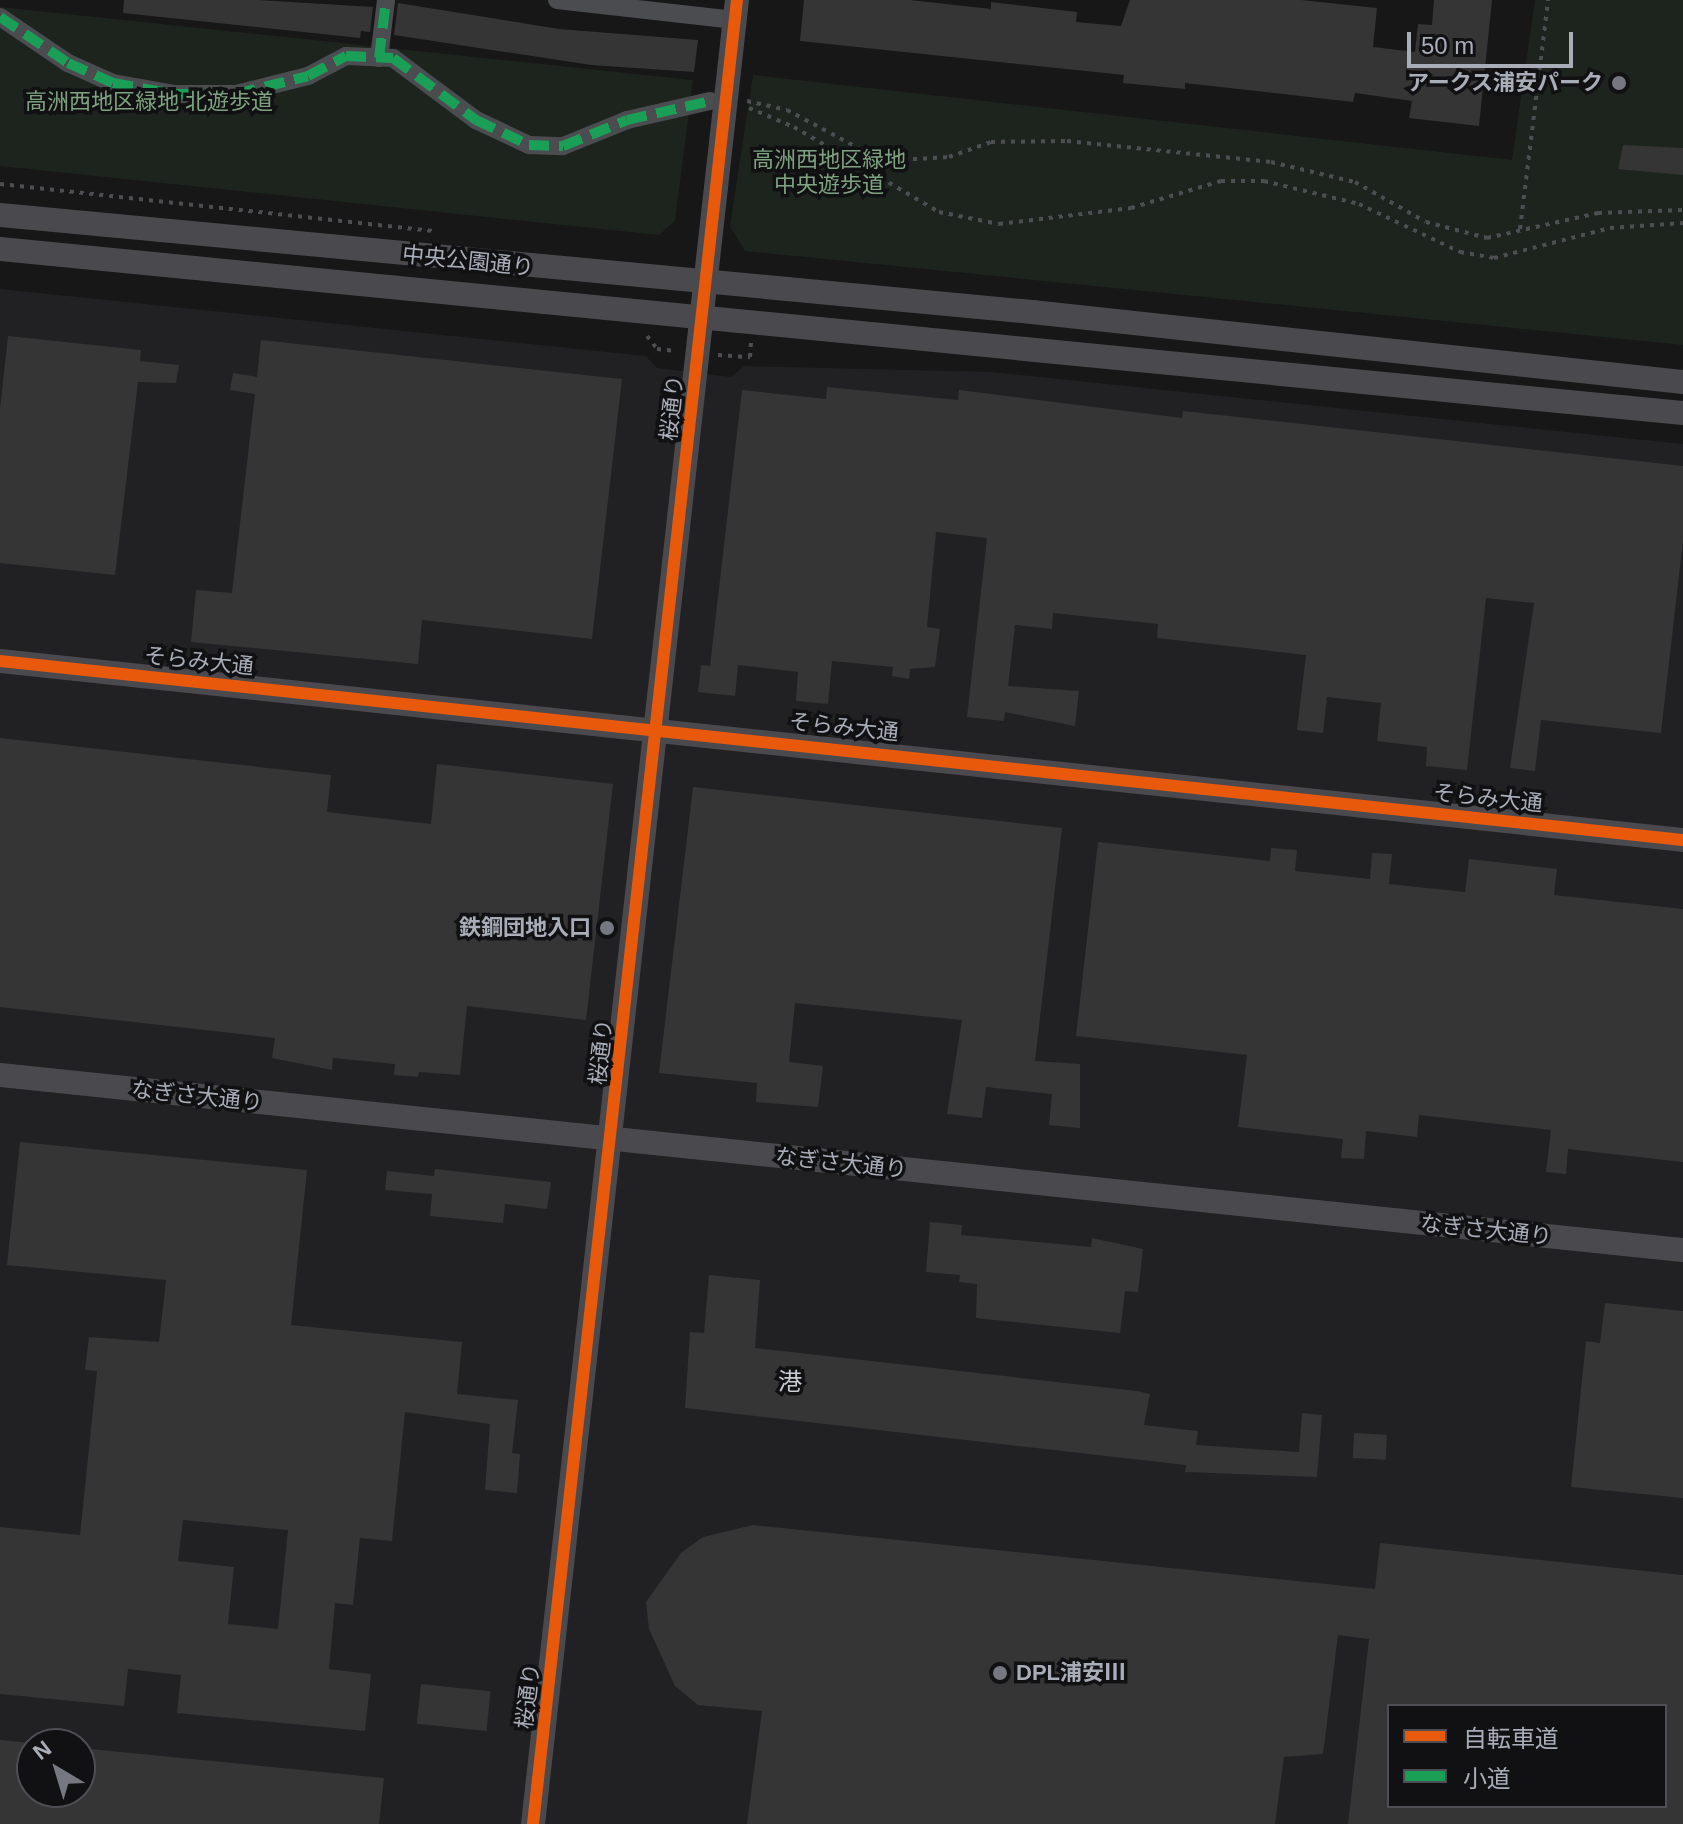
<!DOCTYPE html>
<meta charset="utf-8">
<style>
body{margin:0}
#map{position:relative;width:1683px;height:1824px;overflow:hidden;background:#171717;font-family:Arial,"Noto Sans JP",sans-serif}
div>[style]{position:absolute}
.built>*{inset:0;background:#212123}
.green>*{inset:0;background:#1d241e}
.building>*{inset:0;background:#353536;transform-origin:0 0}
.path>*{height:4px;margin-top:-2px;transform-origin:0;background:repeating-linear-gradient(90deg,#4d4e52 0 4px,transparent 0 10px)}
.street>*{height:18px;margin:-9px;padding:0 9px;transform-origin:9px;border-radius:9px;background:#4b4c50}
.secondary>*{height:24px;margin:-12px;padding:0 12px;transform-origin:12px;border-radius:12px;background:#4a4a4e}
.quiet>*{height:10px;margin-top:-5px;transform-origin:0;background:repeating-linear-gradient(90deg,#1a9f57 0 20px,transparent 0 30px)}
.cycleway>*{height:12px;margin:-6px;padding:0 6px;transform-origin:6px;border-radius:6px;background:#e8590c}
.dots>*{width:22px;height:22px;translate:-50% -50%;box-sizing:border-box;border:4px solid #111113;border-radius:50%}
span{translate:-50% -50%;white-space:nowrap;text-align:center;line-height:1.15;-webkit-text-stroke:7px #111113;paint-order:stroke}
.poi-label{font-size:22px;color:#a8adb8;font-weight:700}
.right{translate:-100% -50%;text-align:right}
.left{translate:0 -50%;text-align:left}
.park-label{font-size:22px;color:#7fa381}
.street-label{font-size:22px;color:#a8adb8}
.neighbourhood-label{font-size:24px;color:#c9ccd4}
.legend{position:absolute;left:1387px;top:1704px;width:280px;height:104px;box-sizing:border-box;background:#111113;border:2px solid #4d4f55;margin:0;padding:10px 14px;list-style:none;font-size:24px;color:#a8adb8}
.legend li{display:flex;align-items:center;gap:16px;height:40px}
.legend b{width:40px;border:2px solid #4d4f55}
.north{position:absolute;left:16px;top:1728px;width:80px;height:80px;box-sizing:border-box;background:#111113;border:2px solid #4d4f55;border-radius:50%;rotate:322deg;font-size:22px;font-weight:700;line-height:32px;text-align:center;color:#a8adb8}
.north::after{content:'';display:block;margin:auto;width:28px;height:36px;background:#757880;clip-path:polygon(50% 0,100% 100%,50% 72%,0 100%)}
.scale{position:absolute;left:1407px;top:32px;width:166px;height:36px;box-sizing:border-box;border:4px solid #a8adb8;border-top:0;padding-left:10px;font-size:24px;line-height:28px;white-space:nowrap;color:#a8adb8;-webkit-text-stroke:6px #111113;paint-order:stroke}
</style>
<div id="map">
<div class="built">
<i style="clip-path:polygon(evenodd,0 289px,646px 356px,657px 368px,731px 377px,744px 366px,992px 372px,1683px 444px,1683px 1824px,0 1824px,0 289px,1389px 1706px,1665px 1706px,1665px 1806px,1389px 1806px,1389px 1706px,0 289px,32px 1744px,80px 1744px,80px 1792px,32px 1792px,32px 1744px)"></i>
</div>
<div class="green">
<i style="clip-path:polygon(1535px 0,1683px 0,1683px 345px,745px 251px,730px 226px,753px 75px,1512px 160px)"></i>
<i style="clip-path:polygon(0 7px,693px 80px,675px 221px,659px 235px,0 166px)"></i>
</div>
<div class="building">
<i style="clip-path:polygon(124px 0,258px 0,373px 7px,370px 32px,361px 31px,360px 38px,123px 13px)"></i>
<i style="clip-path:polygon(804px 0,910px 0,991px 9px,991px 2px,1077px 12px,1076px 22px,1121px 26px,1130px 0,1301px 0,1377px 8px,1373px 47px,1415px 52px,1418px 24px,1432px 25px,1434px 0,1492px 0,1479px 126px,1409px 118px,1412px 101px,1355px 93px,1353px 102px,1185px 83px,1185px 89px,1123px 83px,1124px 75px,800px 41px)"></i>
<i style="clip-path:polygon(398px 3px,559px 29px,698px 40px,694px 72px,591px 65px,394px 35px)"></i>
<i style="clip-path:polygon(1623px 145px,1683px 148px,1683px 175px,1618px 169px)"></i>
<i style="clip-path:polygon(8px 336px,141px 350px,140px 361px,179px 365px,176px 383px,138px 382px,115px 575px,0 563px,0 409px)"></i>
<i style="clip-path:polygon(261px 340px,622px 379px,592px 639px,422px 620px,418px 664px,191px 642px,196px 590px,232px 593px,255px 394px,230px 390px,233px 373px,257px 377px)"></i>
<i style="clip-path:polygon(827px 387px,958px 400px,959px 390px,1182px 418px,1183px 411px,1683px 466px,1683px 540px,1661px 733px,1541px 720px,1535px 771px,1510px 768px,1534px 603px,1486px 598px,1467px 770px,1426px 766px,1427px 747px,1377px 741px,1381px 703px,1327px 697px,1323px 733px,1297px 730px,1306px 655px,1157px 638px,1158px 624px,1053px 613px,1052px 629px,1015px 625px,1008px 686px,1079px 691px,1075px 726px,1005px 712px,1004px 721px,967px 717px,987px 538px,936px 532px,927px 627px,940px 629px,935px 667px,910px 669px,909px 679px,892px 676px,893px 667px,832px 661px,828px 704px,796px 701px,798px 672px,738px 665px,735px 696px,698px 692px,701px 665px,710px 666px,742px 390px,826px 399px)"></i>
<i style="clip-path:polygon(0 738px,331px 775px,327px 812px,431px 824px,437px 764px,613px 784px,586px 1020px,467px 1006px,460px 1075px,419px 1072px,418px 1077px,394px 1075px,395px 1064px,333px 1058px,332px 1070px,272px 1058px,275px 1038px,0 1007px)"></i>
<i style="clip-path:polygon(693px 787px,1062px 828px,1035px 1061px,1080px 1064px,1080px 1128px,1049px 1125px,1052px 1094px,986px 1087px,982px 1118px,947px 1114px,962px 1020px,795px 1003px,789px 1062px,823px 1066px,818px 1107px,756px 1102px,757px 1083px,659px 1073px)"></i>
<i style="clip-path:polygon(1098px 842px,1270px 861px,1271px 848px,1297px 850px,1295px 871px,1370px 879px,1372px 853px,1392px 854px,1389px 884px,1465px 892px,1469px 859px,1557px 869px,1554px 895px,1683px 909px,1683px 1162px,1568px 1149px,1566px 1174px,1546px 1172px,1551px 1130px,1419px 1115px,1417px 1137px,1366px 1131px,1364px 1159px,1341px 1158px,1343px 1139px,1238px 1127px,1247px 1055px,1076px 1036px)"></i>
<i style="clip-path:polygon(evenodd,20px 1142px,307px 1170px,291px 1325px,462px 1342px,457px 1394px,518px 1400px,512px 1453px,520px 1454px,517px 1493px,485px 1490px,490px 1424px,405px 1412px,392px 1541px,360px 1538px,353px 1605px,335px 1603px,329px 1669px,371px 1674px,365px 1731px,177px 1713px,181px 1675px,128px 1669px,124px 1706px,0 1694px,0 1527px,80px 1535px,97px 1371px,85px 1370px,89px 1337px,159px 1342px,166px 1280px,7px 1265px,20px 1142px,183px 1520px,288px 1530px,278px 1629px,228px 1624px,234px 1567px,178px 1561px,183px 1520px)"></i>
<i style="clip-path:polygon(435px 1169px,551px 1182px,547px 1209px,505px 1204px,503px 1223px,430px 1216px,432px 1194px,385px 1190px,387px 1171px,434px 1176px)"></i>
<i style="clip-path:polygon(930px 1222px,962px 1225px,961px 1235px,1091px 1247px,1092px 1238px,1143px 1249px,1138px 1292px,1125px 1291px,1120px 1333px,976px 1318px,977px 1284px,959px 1282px,960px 1275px,926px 1272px)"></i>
<i style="clip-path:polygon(709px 1275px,760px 1280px,755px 1348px,1137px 1391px,1150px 1394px,1144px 1425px,1198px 1431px,1196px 1445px,1299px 1452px,1302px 1413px,1322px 1415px,1317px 1477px,1185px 1472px,1186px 1465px,685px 1408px,690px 1332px,704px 1333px)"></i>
<i style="clip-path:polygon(1605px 1303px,1683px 1311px,1683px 1498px,1571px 1487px,1586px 1341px,1600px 1343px)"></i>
<i style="left:1354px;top:1433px;width:33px;height:25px;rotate:3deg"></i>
<i style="clip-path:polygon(evenodd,753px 1525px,1375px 1589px,1380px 1543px,1683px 1575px,1683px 1824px,1348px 1824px,1369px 1639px,1338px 1635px,1323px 1754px,1284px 1757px,1275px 1824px,747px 1824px,762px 1711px,698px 1705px,675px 1686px,649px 1629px,646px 1602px,681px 1553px,703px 1537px,753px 1525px,1389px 1706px,1665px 1706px,1665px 1806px,1389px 1806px,1389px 1706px)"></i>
<i style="left:421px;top:1684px;width:70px;height:40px;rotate:6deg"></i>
<i style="clip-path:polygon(0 1740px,32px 1743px,32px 1792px,80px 1792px,80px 1748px,384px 1778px,379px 1824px,0 1824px)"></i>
</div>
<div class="path">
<i style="left:747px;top:101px;width:41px;rotate:12.7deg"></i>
<i style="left:787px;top:110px;width:109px;rotate:28deg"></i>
<i style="left:883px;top:161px;width:66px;rotate:-3.5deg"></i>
<i style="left:949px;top:157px;width:45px;rotate:-19.7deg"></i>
<i style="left:991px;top:142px;width:76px;rotate:-0.8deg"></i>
<i style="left:1067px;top:141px;width:205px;rotate:5.9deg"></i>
<i style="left:1271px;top:162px;width:86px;rotate:13.4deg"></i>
<i style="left:1355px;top:182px;width:81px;rotate:29.4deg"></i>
<i style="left:1426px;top:222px;width:63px;rotate:14.7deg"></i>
<i style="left:1487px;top:238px;width:114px;rotate:-12.7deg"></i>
<i style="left:1598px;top:213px;width:85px;rotate:-2deg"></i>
<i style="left:749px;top:108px;width:49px;rotate:22.9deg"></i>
<i style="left:794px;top:127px;width:168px;rotate:30.4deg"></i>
<i style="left:939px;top:212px;width:61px;rotate:11.3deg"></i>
<i style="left:999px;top:224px;width:133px;rotate:-6.9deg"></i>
<i style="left:1131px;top:208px;width:94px;rotate:-16.7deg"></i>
<i style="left:1221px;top:181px;width:43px"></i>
<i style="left:1264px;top:181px;width:98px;rotate:13.6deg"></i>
<i style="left:1359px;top:204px;width:112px;rotate:25.4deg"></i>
<i style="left:1460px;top:252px;width:35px;rotate:10deg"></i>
<i style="left:1494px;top:258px;width:120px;rotate:-14.5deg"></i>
<i style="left:1610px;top:228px;width:73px;rotate:-3.9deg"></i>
<i style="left:0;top:184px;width:438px;rotate:6.2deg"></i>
<i style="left:1520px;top:229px;width:231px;rotate:-83deg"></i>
<i style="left:647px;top:336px;width:16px;rotate:52deg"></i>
<i style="left:657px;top:349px;width:20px;rotate:6deg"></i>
<i style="left:718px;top:355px;width:32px;rotate:4deg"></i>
<i style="left:750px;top:357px;width:15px;rotate:-86deg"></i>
</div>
<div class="street">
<i style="left:557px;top:0;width:179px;rotate:6.4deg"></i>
<i style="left:0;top:17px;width:82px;rotate:34.1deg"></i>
<i style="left:68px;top:63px;width:49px;rotate:24deg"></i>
<i style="left:113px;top:83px;width:63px;rotate:10.1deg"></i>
<i style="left:175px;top:94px;width:61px"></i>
<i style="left:236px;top:94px;width:74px;rotate:-14deg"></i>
<i style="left:308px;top:76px;width:43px;rotate:-27.8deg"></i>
<i style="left:346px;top:56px;width:47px;rotate:2.4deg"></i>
<i style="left:393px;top:58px;width:104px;rotate:36.8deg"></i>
<i style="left:476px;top:120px;width:59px;rotate:25.3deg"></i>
<i style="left:529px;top:145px;width:34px;rotate:2deg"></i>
<i style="left:563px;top:146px;width:69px;rotate:-22.1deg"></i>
<i style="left:627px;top:120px;width:85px;rotate:-12.9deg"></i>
<i style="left:379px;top:58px;width:58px;rotate:-83.1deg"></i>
</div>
<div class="secondary">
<i style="left:0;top:215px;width:1037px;rotate:5.37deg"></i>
<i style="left:1032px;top:312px;width:655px;rotate:6.14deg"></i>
<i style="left:0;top:249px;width:1691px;rotate:5.57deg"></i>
<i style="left:0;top:661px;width:1692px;rotate:6.07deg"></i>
<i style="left:0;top:1075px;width:1692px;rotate:5.94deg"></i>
<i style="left:533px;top:1824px;width:1835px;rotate:-83.62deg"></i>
</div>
<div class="quiet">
<i style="left:0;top:17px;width:82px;rotate:34.1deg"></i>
<i style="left:68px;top:63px;width:49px;rotate:24deg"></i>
<i style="left:113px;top:83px;width:63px;rotate:10.1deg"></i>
<i style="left:175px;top:94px;width:61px"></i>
<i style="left:236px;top:94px;width:74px;rotate:-14deg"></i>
<i style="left:308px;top:76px;width:43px;rotate:-27.8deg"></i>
<i style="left:346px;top:56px;width:47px;rotate:2.4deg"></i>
<i style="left:393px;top:58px;width:104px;rotate:36.8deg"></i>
<i style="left:476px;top:120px;width:59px;rotate:25.3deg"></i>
<i style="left:529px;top:145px;width:34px;rotate:2deg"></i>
<i style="left:563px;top:146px;width:69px;rotate:-22.1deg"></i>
<i style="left:627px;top:120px;width:85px;rotate:-12.9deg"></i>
<i style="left:379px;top:58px;width:58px;rotate:-83.1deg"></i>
</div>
<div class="cycleway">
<i style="left:0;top:661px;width:1692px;rotate:6.07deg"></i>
<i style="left:533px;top:1824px;width:1835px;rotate:-83.62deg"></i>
</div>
<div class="dots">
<i style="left:1619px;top:83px;background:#757880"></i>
<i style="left:607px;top:928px;background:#757880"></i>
<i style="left:1000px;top:1673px;background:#757880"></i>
</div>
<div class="poi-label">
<span class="right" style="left:1603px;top:83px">アークス浦安パーク</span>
<span class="right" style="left:591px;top:928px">鉄鋼団地入口</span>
<span class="left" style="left:1016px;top:1673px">DPL浦安Ⅲ</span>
</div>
<div class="park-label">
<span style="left:149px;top:102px">高洲西地区緑地 北遊歩道</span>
<span style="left:829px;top:172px">高洲西地区緑地<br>中央遊歩道</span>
</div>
<div class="street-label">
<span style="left:468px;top:261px;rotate:6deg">中央公園通り</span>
<span style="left:672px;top:408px;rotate:-84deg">桜通り</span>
<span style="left:199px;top:661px;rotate:6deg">そらみ大通</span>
<span style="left:844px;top:727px;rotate:6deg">そらみ大通</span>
<span style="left:1488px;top:798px;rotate:6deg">そらみ大通</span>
<span style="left:601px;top:1052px;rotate:-84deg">桜通り</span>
<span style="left:197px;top:1096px;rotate:6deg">なぎさ大通り</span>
<span style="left:841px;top:1163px;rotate:6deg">なぎさ大通り</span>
<span style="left:1486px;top:1230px;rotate:6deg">なぎさ大通り</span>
<span style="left:528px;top:1696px;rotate:-83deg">桜通り</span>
</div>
<div class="neighbourhood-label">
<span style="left:790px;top:1382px">港</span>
</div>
<ul class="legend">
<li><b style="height:10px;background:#e8590c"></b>自転車道</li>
<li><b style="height:10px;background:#1a9f57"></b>小道</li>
</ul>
<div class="north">N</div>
<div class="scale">50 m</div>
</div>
